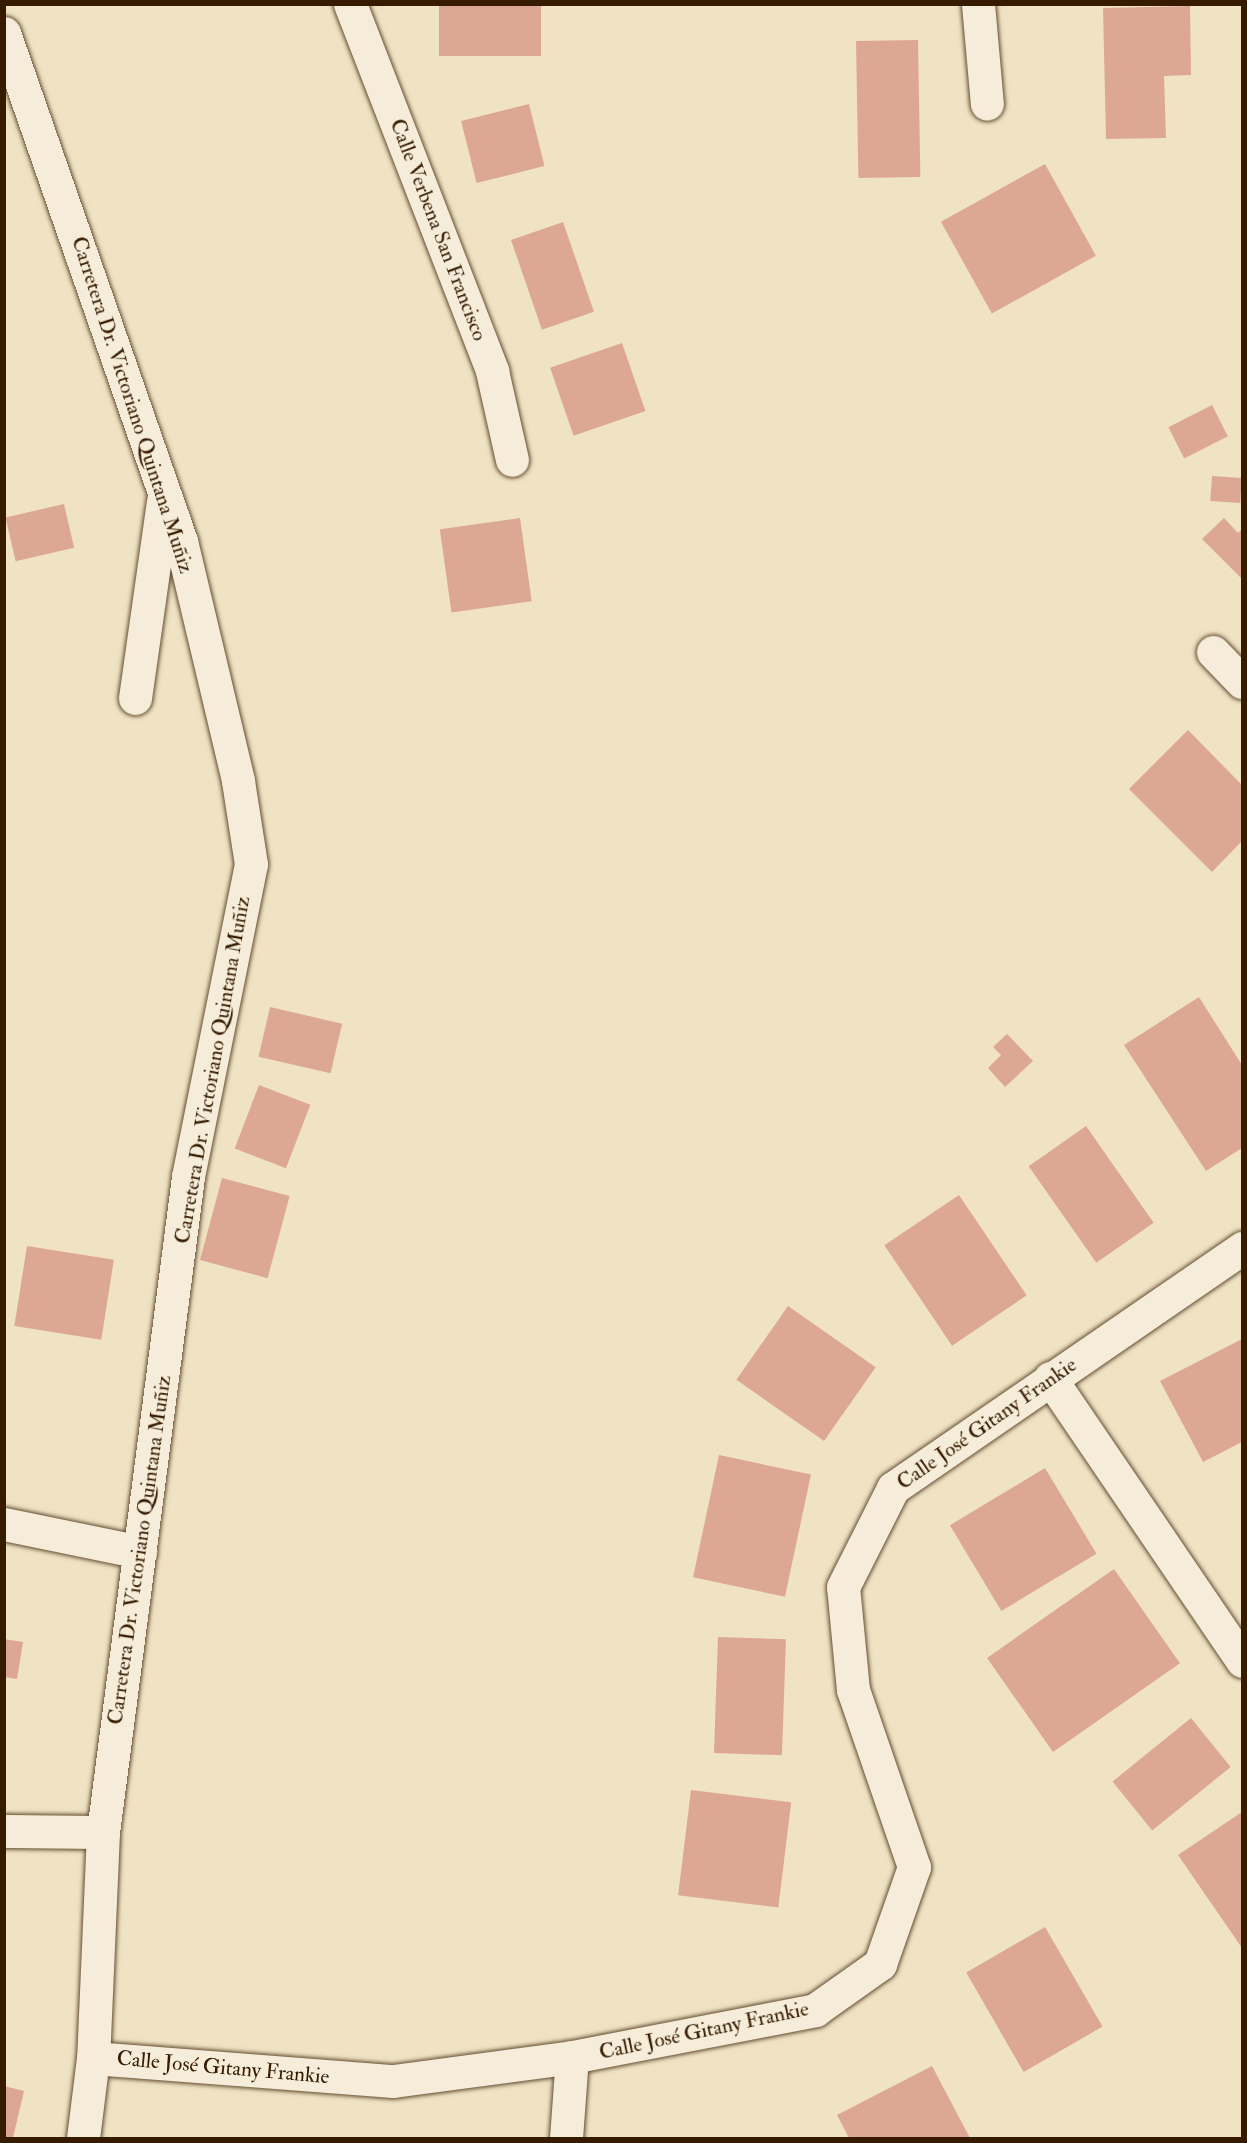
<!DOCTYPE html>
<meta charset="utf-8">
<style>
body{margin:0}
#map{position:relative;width:1247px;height:2143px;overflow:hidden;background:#f0e3c4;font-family:"IM FELL Double Pica",serif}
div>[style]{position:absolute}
.building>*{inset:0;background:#dda893;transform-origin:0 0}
.roads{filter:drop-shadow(0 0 2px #644d31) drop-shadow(0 0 2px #644d31)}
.minor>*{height:33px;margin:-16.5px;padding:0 16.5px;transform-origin:16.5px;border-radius:16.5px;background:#f5edd9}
span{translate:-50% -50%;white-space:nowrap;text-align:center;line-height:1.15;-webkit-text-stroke:5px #f5edd9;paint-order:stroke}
.street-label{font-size:21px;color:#361b00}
.frame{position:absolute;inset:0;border:6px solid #361b00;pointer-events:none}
</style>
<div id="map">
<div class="building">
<i style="left:439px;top:4px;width:102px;height:52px"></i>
<i style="clip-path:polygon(1190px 6px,1191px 75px,1164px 76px,1166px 138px,1106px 139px,1103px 8px)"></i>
<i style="left:918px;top:40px;width:137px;height:62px;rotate:89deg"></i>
<i style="left:529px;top:104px;width:64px;height:70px;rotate:76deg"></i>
<i style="left:1045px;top:164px;width:105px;height:119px;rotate:61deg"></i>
<i style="left:563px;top:222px;width:95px;height:55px;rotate:71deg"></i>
<i style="left:622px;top:343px;width:72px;height:76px;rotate:71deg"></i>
<i style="left:1212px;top:405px;width:35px;height:49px;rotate:63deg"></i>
<i style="left:1212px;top:476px;width:30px;height:25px;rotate:4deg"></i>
<i style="left:64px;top:504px;width:45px;height:60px;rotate:77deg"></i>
<i style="left:520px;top:518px;width:84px;height:81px;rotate:82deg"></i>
<i style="clip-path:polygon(1224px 518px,1238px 533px,1242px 529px,1242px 579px,1202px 539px)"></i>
<i style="clip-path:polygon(1188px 730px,1242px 785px,1242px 841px,1212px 872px,1129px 789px)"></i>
<i style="clip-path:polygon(1199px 997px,1242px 1065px,1242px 1148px,1206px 1171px,1124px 1045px)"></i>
<i style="left:270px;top:1007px;width:74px;height:51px;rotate:13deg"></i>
<i style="clip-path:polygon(1007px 1034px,1033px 1061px,1005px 1087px,988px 1068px,1001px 1055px,993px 1047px)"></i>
<i style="left:259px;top:1085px;width:55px;height:68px;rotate:21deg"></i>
<i style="left:1086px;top:1126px;width:118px;height:70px;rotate:55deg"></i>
<i style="left:222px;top:1178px;width:70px;height:85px;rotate:15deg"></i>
<i style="left:959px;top:1195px;width:121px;height:90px;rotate:56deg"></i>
<i style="left:27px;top:1246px;width:88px;height:81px;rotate:9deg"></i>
<i style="left:788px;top:1306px;width:107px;height:90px;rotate:35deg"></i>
<i style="clip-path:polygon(1242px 1339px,1242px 1442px,1203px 1462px,1160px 1381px)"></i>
<i style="left:719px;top:1455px;width:94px;height:125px;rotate:12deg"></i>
<i style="left:1045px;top:1468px;width:100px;height:111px;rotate:59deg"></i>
<i style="left:1114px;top:1569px;width:115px;height:155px;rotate:55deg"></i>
<i style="left:718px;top:1637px;width:68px;height:116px;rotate:2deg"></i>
<i style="clip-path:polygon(4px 1639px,23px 1642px,17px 1679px,4px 1677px)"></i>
<i style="left:1191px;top:1718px;width:63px;height:101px;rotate:51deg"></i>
<i style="left:691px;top:1790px;width:101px;height:106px;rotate:7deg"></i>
<i style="clip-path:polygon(1242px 1812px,1242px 1948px,1178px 1855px)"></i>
<i style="left:1045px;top:1927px;width:115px;height:91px;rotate:60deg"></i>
<i style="clip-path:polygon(932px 2066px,970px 2138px,849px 2138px,837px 2115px)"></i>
<i style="clip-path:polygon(4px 2086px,24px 2091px,13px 2138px,4px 2138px)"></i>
</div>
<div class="roads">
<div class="minor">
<i style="left:350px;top:4px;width:394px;rotate:68.8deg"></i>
<i style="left:492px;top:371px;width:91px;rotate:77.3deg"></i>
<i style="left:978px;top:4px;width:100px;rotate:84.9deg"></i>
<i style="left:4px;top:33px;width:538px;rotate:70.79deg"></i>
<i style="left:181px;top:541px;width:247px;rotate:76.6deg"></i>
<i style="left:238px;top:781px;width:84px;rotate:81.1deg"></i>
<i style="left:251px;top:864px;width:319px;rotate:101.4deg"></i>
<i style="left:188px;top:1177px;width:660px;rotate:97.39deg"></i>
<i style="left:103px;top:1832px;width:226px;rotate:92.5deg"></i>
<i style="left:93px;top:2058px;width:81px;rotate:97.1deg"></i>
<i style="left:1213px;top:652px;width:42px;rotate:46deg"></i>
<i style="left:135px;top:698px;width:198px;rotate:-81.9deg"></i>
<i style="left:1050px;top:1378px;width:342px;rotate:55.8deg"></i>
<i style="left:4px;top:1524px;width:139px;rotate:11.6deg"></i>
<i style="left:4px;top:1831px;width:99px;rotate:0.6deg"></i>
<i style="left:93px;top:2058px;width:301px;rotate:4.4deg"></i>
<i style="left:393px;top:2081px;width:181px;rotate:-7.6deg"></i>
<i style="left:572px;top:2057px;width:248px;rotate:-10.9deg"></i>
<i style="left:815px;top:2010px;width:80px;rotate:-35.3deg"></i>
<i style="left:880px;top:1964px;width:103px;rotate:-70.7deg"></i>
<i style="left:914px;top:1867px;width:187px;rotate:-109deg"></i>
<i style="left:853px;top:1690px;width:103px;rotate:-95.5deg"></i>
<i style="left:843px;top:1587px;width:111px;rotate:-63.2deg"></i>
<i style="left:893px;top:1488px;width:424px;rotate:-34.5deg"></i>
<i style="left:566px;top:2138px;width:81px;rotate:-85.8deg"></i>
</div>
</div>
<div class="street-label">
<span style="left:438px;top:230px;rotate:69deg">Calle Verbena San Francisco</span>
<span style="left:132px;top:405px;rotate:72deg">Carretera Dr. Victoriano Quintana Muñiz</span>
<span style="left:213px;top:1070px;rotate:-80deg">Carretera Dr. Victoriano Quintana Muñiz</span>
<span style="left:987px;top:1424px;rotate:-35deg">Calle José Gitany Frankie</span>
<span style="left:140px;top:1550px;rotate:-82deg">Carretera Dr. Victoriano Quintana Muñiz</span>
<span style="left:704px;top:2031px;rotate:-12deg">Calle José Gitany Frankie</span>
<span style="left:223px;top:2068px;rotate:5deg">Calle José Gitany Frankie</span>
</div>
<div class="frame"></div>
</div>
